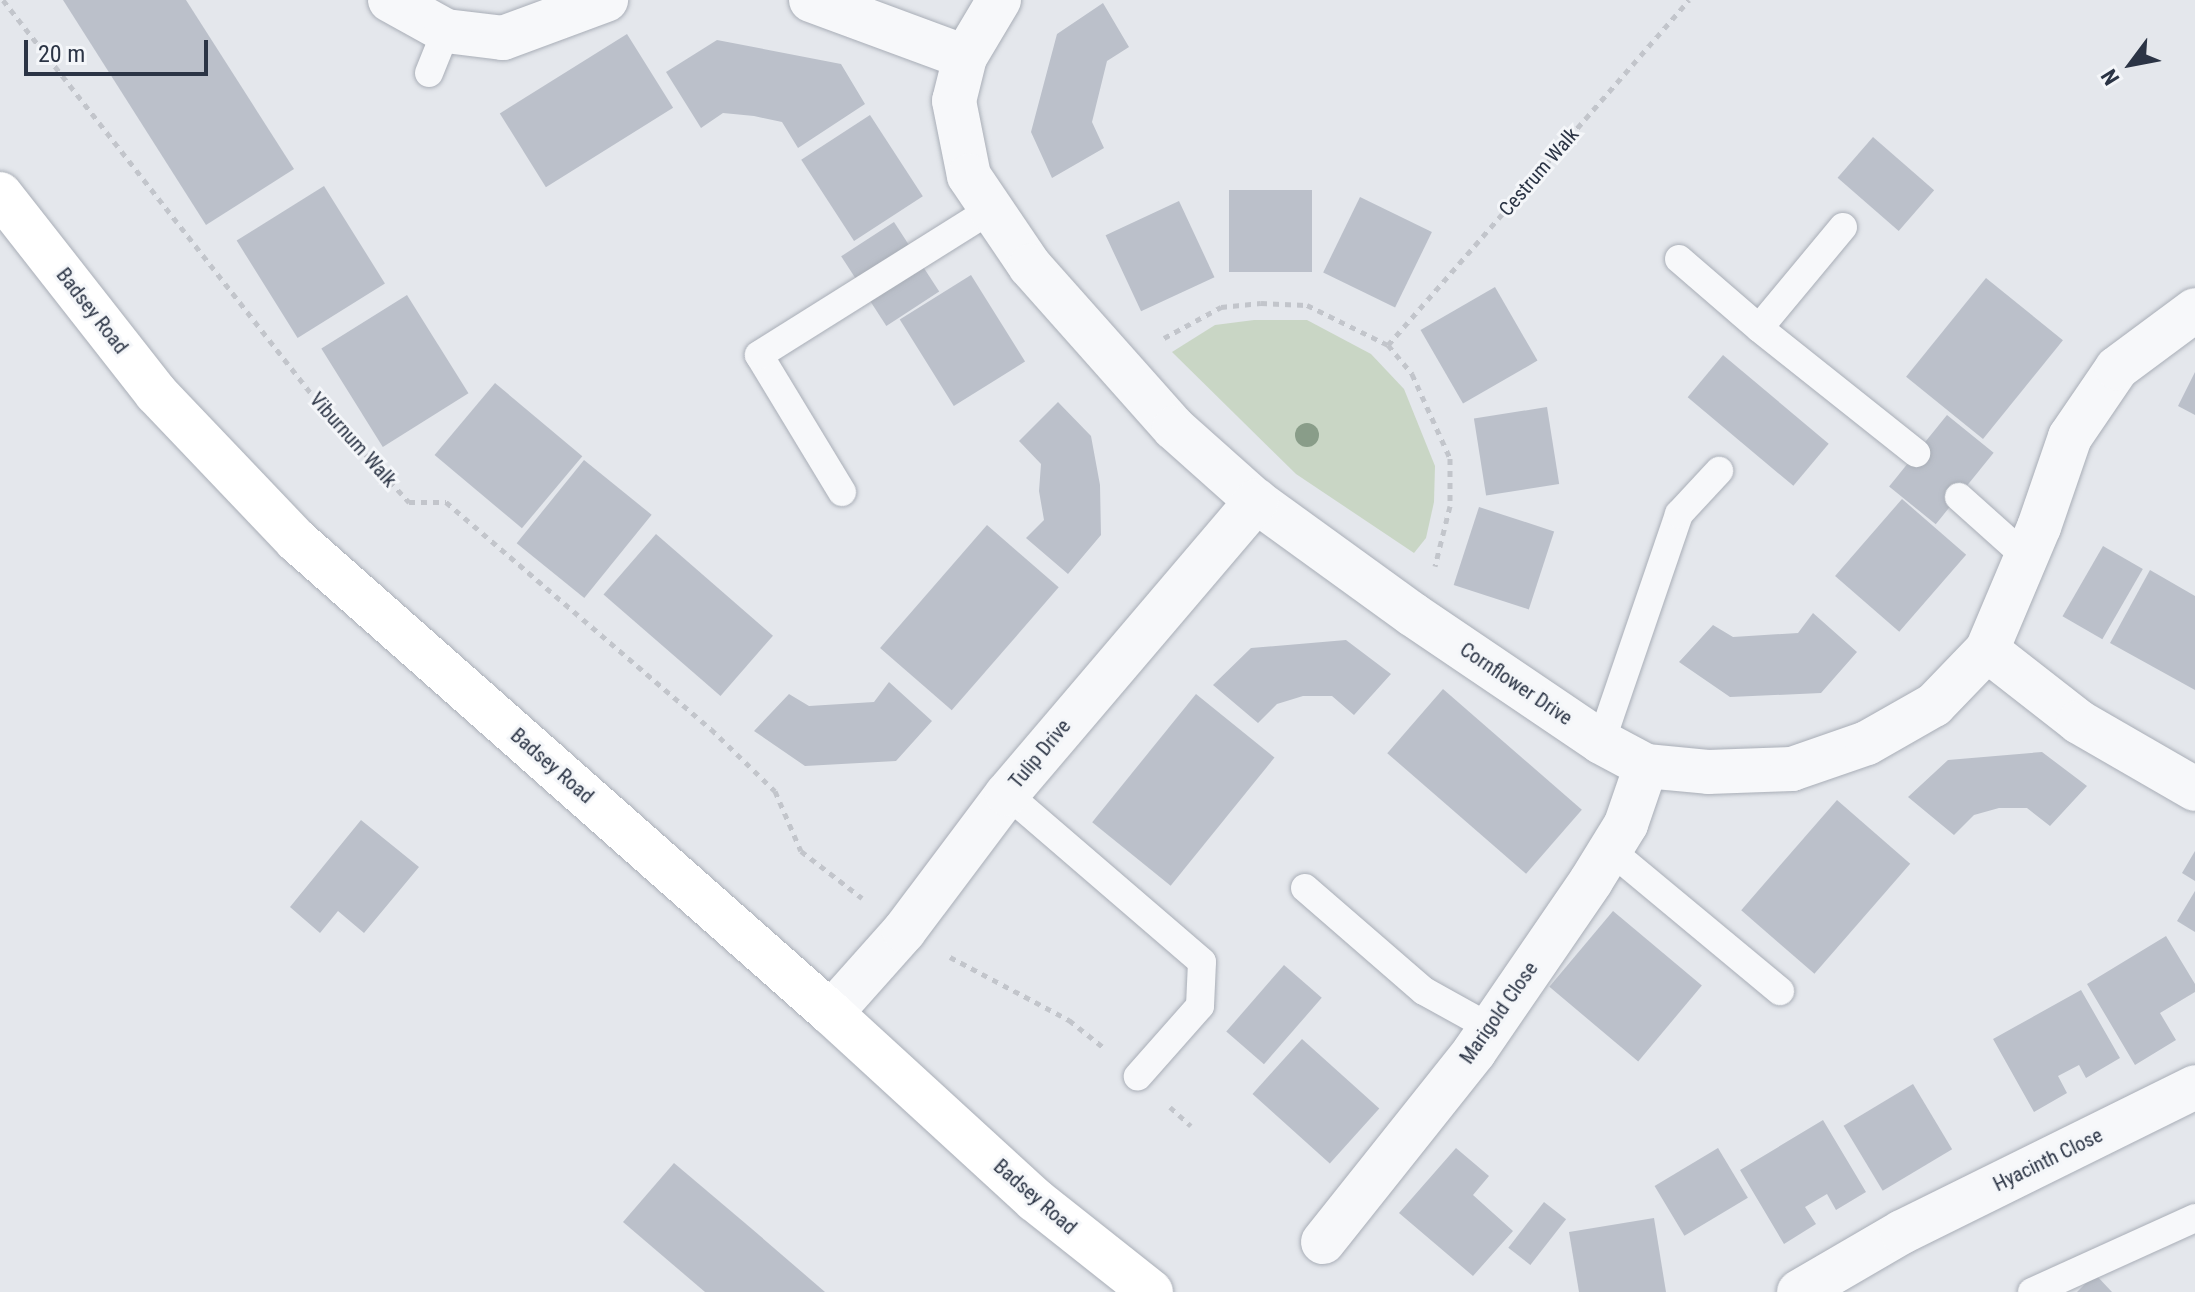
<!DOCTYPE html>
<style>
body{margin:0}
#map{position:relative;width:2195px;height:1292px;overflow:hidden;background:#e4e7ec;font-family:"Roboto Condensed",sans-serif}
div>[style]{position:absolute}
.green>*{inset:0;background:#c9d6c5}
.building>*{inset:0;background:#bbc0ca;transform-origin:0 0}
.path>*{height:5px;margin-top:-2.5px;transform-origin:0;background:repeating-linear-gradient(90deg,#c2c5cb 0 6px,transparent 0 12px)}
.roads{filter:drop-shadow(0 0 2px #a9aeb7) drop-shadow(0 0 2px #a9aeb7)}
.service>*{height:28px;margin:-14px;padding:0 14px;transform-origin:14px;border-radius:14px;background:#f7f8fa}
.minor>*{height:44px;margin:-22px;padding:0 22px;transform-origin:22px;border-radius:22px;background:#f7f8fa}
.secondary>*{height:44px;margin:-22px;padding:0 22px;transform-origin:22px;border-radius:22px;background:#fff}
.trees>*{width:24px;height:24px;margin:-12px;border-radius:50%;background:#899d89}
span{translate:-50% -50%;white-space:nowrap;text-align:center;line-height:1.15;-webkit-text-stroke:6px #f4f6f9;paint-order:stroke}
.street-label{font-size:20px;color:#2b3445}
.north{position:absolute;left:2091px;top:24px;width:80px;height:80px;-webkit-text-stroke:6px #f4f6f9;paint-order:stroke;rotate:238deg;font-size:22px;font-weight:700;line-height:32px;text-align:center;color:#2b3445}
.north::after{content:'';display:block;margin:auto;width:28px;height:36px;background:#2b3445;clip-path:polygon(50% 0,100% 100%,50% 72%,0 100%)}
.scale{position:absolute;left:24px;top:40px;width:184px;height:36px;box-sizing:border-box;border:4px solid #2b3445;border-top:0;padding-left:10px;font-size:24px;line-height:28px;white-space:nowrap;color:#2b3445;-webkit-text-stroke:6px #f4f6f9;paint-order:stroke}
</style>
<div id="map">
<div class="green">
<i style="clip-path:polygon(1254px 320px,1307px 320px,1371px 354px,1404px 389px,1435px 466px,1434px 502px,1426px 538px,1414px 553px,1296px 474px,1172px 352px,1215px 325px)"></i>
</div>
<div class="building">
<i style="clip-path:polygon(63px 0,186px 0,294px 169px,206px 225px)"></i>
<i style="clip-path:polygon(1103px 3px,1129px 47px,1107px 61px,1092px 122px,1104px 148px,1052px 178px,1031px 132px,1057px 34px)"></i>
<i style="left:627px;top:34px;width:87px;height:150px;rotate:58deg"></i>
<i style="clip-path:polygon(717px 40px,841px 64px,865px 104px,798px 148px,782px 122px,754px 116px,723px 113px,701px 128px,666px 72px)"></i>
<i style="left:870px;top:115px;width:97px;height:82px;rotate:57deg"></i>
<i style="left:1873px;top:137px;width:81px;height:54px;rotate:41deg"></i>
<i style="left:324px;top:186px;width:115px;height:103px;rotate:58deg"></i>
<i style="left:1229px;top:190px;width:83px;height:82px"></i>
<i style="left:1360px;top:197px;width:80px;height:84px;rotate:26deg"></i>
<i style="left:1179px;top:201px;width:84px;height:81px;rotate:65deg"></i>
<i style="left:894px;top:222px;width:83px;height:63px;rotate:57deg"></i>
<i style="left:971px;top:275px;width:102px;height:84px;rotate:58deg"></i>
<i style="left:1986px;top:278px;width:99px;height:127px;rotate:39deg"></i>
<i style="left:1495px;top:287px;width:85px;height:86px;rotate:60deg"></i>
<i style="left:407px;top:295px;width:116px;height:101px;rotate:58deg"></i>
<i style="left:1723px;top:355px;width:138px;height:55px;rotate:40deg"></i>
<i style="clip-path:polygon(2195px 372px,2195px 415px,2178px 406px)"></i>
<i style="left:495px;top:383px;width:114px;height:94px;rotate:40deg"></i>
<i style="clip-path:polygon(1058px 402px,1091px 436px,1100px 485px,1101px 535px,1068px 574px,1026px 538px,1044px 520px,1039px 491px,1041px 464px,1019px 441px)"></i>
<i style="left:1547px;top:407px;width:78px;height:74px;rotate:81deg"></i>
<i style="left:1947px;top:415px;width:60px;height:92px;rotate:39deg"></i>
<i style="left:584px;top:460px;width:87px;height:107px;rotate:39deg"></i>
<i style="left:1902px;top:499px;width:85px;height:102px;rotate:41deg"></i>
<i style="left:1479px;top:507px;width:79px;height:82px;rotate:18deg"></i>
<i style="left:987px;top:525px;width:95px;height:163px;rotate:41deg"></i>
<i style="left:656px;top:534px;width:155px;height:80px;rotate:41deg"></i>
<i style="left:2103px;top:546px;width:46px;height:81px;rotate:30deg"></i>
<i style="clip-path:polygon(2150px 570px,2195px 596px,2195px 690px,2110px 643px)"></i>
<i style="clip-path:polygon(1813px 613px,1857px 652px,1821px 693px,1730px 697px,1679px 662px,1713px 625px,1733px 637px,1798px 633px)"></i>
<i style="clip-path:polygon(1346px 640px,1391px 674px,1354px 715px,1332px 696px,1303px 696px,1277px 704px,1258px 723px,1213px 685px,1251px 648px)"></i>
<i style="clip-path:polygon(889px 682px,932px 721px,896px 761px,805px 766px,754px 731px,789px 694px,809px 706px,874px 702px)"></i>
<i style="left:1443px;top:689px;width:184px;height:85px;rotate:41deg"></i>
<i style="left:1196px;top:694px;width:101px;height:165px;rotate:39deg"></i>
<i style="clip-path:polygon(2042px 752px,2087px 786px,2050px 826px,2027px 808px,1999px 808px,1974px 815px,1954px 835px,1908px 797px,1948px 760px)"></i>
<i style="left:1837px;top:800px;width:97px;height:146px;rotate:41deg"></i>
<i style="clip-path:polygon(361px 820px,419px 867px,364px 933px,338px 911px,320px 933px,290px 907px)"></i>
<i style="clip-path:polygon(2195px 851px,2195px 881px,2182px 873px)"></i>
<i style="clip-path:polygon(2195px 891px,2195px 932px,2177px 921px)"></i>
<i style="left:1613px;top:911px;width:116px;height:99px;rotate:40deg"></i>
<i style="clip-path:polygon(2166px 936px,2195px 984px,2195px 992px,2160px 1013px,2176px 1040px,2135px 1065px,2087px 984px)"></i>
<i style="left:1284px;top:965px;width:50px;height:88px;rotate:41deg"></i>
<i style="clip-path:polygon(2081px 990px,2120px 1058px,2086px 1078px,2079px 1065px,2058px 1076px,2067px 1093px,2034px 1112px,1993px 1039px)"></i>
<i style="left:1302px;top:1039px;width:104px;height:74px;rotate:42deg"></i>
<i style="left:1913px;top:1084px;width:76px;height:81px;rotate:59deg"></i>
<i style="clip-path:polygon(1823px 1120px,1866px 1192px,1836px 1210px,1827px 1194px,1805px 1207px,1816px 1224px,1784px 1244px,1740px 1170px)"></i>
<i style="clip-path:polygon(1456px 1148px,1489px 1176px,1473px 1195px,1513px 1231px,1473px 1276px,1399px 1213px)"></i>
<i style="left:1718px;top:1148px;width:58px;height:74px;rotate:59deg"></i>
<i style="clip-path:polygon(674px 1163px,752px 1229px,825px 1292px,705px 1292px,623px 1222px)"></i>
<i style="left:1544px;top:1202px;width:28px;height:58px;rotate:38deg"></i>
<i style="clip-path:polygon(1654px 1218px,1666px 1292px,1579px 1292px,1569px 1232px)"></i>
<i style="clip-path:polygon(2095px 1274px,2112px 1292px,2077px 1292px)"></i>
</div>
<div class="path">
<i style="left:3px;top:0;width:509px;rotate:51.94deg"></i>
<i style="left:317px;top:401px;width:137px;rotate:47.7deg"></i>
<i style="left:409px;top:502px;width:37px"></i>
<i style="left:446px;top:502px;width:349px;rotate:40.6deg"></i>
<i style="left:711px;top:729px;width:89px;rotate:44.1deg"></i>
<i style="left:775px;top:791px;width:65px;rotate:66.6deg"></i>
<i style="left:801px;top:851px;width:77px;rotate:37.6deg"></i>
<i style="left:1164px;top:338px;width:65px;rotate:-28.5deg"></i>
<i style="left:1221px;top:307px;width:40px;rotate:-5.7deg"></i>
<i style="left:1261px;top:303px;width:46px;rotate:2.5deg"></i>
<i style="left:1307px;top:305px;width:90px;rotate:26.3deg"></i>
<i style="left:1388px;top:345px;width:38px;rotate:50deg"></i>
<i style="left:1412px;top:374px;width:92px;rotate:65.7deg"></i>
<i style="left:1450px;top:458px;width:48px;rotate:90deg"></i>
<i style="left:1450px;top:506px;width:62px;rotate:104deg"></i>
<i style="left:1388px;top:345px;width:458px;rotate:-48.9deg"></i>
<i style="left:950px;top:957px;width:135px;rotate:27.9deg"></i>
<i style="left:1069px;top:1020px;width:43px;rotate:38.5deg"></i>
<i style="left:1170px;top:1107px;width:28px;rotate:42deg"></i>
</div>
<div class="roads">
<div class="service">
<i style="left:429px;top:73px;width:45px;rotate:-68deg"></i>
<i style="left:1843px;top:227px;width:131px;rotate:129.7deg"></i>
<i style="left:1759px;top:328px;width:201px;rotate:38.5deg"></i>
<i style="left:1679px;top:259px;width:106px;rotate:40.8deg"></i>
<i style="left:842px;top:492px;width:160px;rotate:-121.2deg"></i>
<i style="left:759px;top:355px;width:275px;rotate:-32.1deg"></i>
<i style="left:1959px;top:497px;width:90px;rotate:41.8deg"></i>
<i style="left:1601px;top:742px;width:241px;rotate:-71.1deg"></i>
<i style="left:1679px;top:514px;width:59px;rotate:-47.1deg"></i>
<i style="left:1007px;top:794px;width:257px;rotate:40.7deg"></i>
<i style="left:1202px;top:962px;width:44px;rotate:92.6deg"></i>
<i style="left:1200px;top:1006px;width:94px;rotate:131.5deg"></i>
<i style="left:1610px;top:850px;width:221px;rotate:39.7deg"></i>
<i style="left:1305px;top:888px;width:157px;rotate:40.9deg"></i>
<i style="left:1424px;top:991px;width:74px;rotate:29deg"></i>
<i style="left:2032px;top:1292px;width:179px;rotate:-24.4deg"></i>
</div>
<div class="minor">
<i style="left:390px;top:0;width:64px;rotate:29deg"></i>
<i style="left:446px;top:31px;width:57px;rotate:7deg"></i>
<i style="left:503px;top:38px;width:110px;rotate:-20.3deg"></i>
<i style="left:811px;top:0;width:164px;rotate:20.3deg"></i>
<i style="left:999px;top:0;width:66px;rotate:120.8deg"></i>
<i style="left:965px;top:57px;width:45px;rotate:104deg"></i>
<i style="left:954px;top:101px;width:76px;rotate:78.7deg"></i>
<i style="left:969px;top:176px;width:109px;rotate:55.9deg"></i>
<i style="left:1030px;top:266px;width:217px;rotate:48.4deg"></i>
<i style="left:1174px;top:428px;width:110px;rotate:41.7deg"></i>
<i style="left:1256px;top:501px;width:193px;rotate:35.9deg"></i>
<i style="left:1412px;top:614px;width:228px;rotate:34.1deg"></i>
<i style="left:1601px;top:742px;width:51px;rotate:28.1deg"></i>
<i style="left:1646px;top:766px;width:62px;rotate:5.5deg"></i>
<i style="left:1708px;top:772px;width:84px;rotate:-2deg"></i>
<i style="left:1792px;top:769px;width:79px;rotate:-19.1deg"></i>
<i style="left:1867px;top:743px;width:77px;rotate:-29.6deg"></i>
<i style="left:1934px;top:705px;width:76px;rotate:-46.1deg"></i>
<i style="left:1987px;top:650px;width:134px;rotate:-67.1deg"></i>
<i style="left:2039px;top:527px;width:95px;rotate:-71deg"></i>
<i style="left:2070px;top:437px;width:83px;rotate:-55.7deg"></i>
<i style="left:2117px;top:368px;width:97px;rotate:-36.6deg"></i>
<i style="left:1987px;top:650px;width:117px;rotate:38deg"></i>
<i style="left:2079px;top:722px;width:134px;rotate:30deg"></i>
<i style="left:831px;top:1013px;width:110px;rotate:-48.3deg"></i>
<i style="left:904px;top:931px;width:171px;rotate:-53.1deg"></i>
<i style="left:1007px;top:794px;width:385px;rotate:-49.6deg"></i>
<i style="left:1323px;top:1242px;width:243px;rotate:-51.5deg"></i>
<i style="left:1474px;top:1052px;width:207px;rotate:-55.6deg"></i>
<i style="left:1591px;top:881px;width:67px;rotate:-58.4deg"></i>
<i style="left:1626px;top:824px;width:61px;rotate:-71deg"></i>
<i style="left:1799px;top:1292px;width:119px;rotate:-30.2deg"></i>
<i style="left:1902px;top:1232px;width:327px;rotate:-26.3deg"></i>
</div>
<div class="secondary">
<i style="left:0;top:194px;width:253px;rotate:51.9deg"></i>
<i style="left:156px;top:393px;width:203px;rotate:46.4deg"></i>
<i style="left:296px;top:540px;width:714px;rotate:41.48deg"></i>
<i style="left:831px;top:1013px;width:277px;rotate:42.5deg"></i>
<i style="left:1035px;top:1200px;width:148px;rotate:38.4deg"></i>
</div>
</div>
<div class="trees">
<i style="left:1307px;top:435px"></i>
</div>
<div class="street-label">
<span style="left:1539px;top:172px;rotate:-49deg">Cestrum Walk</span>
<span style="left:92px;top:311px;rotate:52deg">Badsey Road</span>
<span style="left:353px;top:440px;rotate:48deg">Viburnum Walk</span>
<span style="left:1516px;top:684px;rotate:34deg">Cornflower Drive</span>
<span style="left:1040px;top:754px;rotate:-50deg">Tulip Drive</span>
<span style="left:552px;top:766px;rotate:41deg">Badsey Road</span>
<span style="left:1499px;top:1013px;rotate:-55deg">Marigold Close</span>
<span style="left:2048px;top:1160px;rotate:-26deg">Hyacinth Close</span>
<span style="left:1035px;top:1197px;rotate:41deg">Badsey Road</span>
</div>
<div class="north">N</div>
<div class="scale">20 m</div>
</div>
